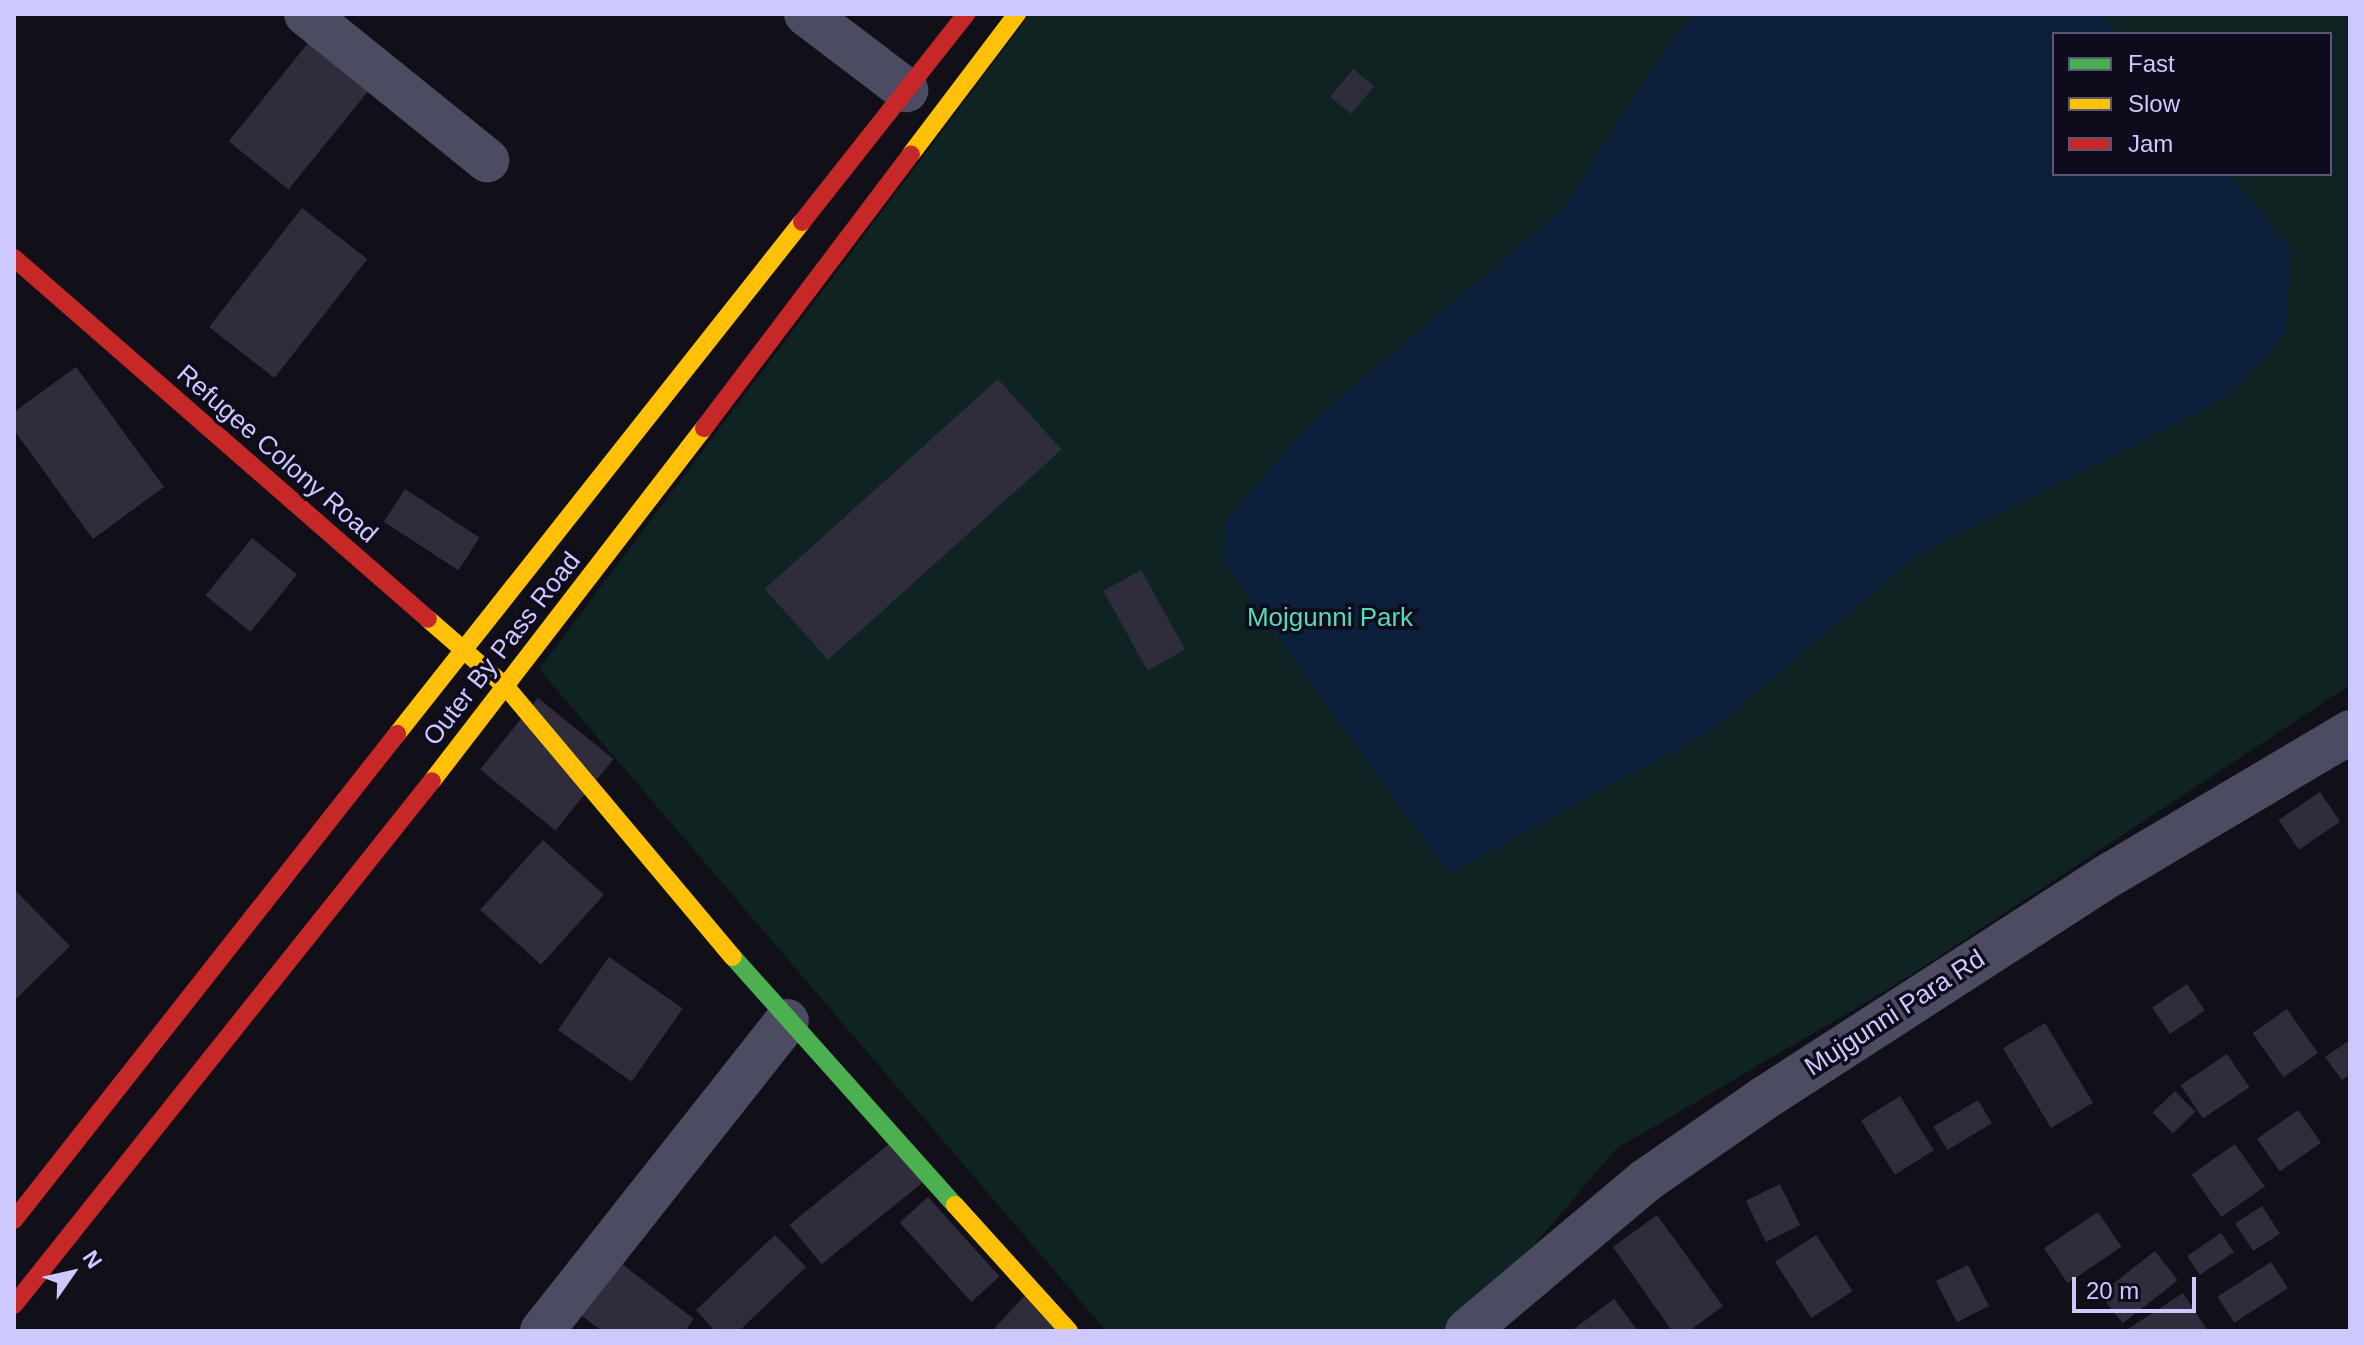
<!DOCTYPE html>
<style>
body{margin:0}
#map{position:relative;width:2364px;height:1345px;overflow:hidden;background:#111018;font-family:Helvetica,sans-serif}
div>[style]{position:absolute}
.green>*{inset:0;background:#0f2322}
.water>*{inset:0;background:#0c203b}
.building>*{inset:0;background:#2f2c3c;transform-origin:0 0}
.street>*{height:44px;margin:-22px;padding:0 22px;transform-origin:22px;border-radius:22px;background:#4b4b61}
.fast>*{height:18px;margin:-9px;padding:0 9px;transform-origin:9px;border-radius:9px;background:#4caf50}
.slow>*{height:18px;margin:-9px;padding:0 9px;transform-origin:9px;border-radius:9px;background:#ffc107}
.jam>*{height:18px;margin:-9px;padding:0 9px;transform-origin:9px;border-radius:9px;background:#c62828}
span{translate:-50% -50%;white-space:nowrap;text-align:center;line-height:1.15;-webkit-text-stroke:7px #0e0c1c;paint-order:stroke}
.street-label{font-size:26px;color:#cdc8fe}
.park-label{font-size:26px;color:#57dbb6}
.frame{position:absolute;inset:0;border:16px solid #cdc8fe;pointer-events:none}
.legend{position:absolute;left:2052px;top:32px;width:280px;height:144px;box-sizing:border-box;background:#0e0c1c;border:2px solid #5a5776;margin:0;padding:10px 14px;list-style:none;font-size:24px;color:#cdc8fe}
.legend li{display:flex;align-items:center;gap:16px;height:40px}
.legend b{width:40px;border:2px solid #5a5776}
.north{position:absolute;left:32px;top:1233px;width:80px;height:80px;-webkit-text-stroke:6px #0e0c1c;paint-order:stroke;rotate:56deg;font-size:22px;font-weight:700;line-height:32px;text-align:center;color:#cdc8fe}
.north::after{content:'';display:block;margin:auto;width:28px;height:36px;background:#cdc8fe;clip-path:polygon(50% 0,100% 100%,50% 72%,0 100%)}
.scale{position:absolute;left:2072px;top:1277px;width:124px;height:36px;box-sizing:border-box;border:4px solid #cdc8fe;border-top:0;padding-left:10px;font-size:24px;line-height:28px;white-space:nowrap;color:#cdc8fe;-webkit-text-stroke:6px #0e0c1c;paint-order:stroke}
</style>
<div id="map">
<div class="green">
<i style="clip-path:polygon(evenodd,1030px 14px,2350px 14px,2350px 685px,1897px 984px,1616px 1149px,1476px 1313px,1454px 1331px,1106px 1331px,539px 669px,1030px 14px,2054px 34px,2330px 34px,2330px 174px,2054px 174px,2054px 34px)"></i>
</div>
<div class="water">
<i style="clip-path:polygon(1696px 14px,2101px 14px,2117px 34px,2054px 34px,2054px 174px,2230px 174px,2291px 250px,2285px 336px,2227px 397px,1914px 557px,1713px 729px,1449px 874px,1222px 559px,1227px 519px,1315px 419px,1562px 210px,1667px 47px)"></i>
</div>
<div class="building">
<i style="left:313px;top:37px;width:77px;height:134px;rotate:39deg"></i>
<i style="left:1353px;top:69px;width:27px;height:36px;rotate:39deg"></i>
<i style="left:302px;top:208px;width:83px;height:151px;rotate:38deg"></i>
<i style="clip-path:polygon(76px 367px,164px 487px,93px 539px,14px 430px,14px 412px)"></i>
<i style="left:998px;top:379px;width:95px;height:314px;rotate:48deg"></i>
<i style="left:405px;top:489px;width:89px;height:39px;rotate:33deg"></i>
<i style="left:252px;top:538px;width:58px;height:74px;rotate:39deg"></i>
<i style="left:1141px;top:570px;width:91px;height:43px;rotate:61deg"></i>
<i style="left:538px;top:698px;width:97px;height:92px;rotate:39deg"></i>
<i style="left:2320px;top:792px;width:36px;height:50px;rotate:56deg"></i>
<i style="left:543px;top:840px;width:82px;height:94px;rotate:42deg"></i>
<i style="clip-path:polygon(14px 889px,70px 946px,14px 1001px)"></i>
<i style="left:609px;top:957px;width:90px;height:89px;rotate:35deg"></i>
<i style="left:2187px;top:984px;width:32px;height:42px;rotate:56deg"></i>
<i style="left:2287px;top:1009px;width:54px;height:42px;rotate:55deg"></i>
<i style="left:2045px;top:1023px;width:93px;height:49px;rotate:59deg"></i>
<i style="clip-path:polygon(2350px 1040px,2350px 1074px,2342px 1080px,2325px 1057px)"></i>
<i style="left:2227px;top:1054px;width:40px;height:56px;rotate:56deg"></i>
<i style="left:2175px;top:1091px;width:29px;height:31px;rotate:46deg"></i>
<i style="left:1900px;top:1096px;width:64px;height:46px;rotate:58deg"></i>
<i style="left:1978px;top:1100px;width:27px;height:52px;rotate:59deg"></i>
<i style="left:2298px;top:1110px;width:40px;height:50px;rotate:55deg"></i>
<i style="left:899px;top:1136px;width:51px;height:141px;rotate:51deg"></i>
<i style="left:2235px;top:1144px;width:52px;height:53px;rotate:55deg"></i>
<i style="left:1780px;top:1184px;width:46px;height:38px;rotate:64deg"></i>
<i style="left:928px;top:1197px;width:107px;height:38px;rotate:48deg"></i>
<i style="left:2262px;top:1206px;width:33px;height:32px;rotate:57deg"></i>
<i style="left:2098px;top:1212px;width:42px;height:65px;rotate:56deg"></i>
<i style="clip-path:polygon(1657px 1215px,1723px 1306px,1689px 1331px,1672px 1331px,1613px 1247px)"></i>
<i style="left:2221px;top:1233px;width:23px;height:41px;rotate:56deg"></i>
<i style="clip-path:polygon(775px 1235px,806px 1267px,739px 1331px,715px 1331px,696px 1310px)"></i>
<i style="left:1816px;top:1235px;width:67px;height:49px;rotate:57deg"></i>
<i style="left:2155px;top:1251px;width:37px;height:70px;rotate:52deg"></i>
<i style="clip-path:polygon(610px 1255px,694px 1319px,685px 1331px,602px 1331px,570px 1307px)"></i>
<i style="left:2271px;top:1262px;width:31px;height:64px;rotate:57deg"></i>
<i style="left:1968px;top:1265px;width:46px;height:36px;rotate:63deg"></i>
<i style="clip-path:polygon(1027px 1293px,1067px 1331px,992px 1331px)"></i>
<i style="clip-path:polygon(2183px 1293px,2208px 1331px,2125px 1331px)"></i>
<i style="clip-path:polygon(1614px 1299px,1638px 1331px,1571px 1331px)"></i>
</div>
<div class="street">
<i style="left:306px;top:14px;width:233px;rotate:38.9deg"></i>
<i style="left:806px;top:14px;width:126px;rotate:37.2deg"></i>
<i style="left:542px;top:1331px;width:395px;rotate:-51.7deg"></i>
<i style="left:1467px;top:1331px;width:233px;rotate:-40.1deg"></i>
<i style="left:1645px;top:1181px;width:144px;rotate:-34.8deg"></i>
<i style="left:1763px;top:1099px;width:417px;rotate:-32.9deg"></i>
<i style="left:2113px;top:873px;width:276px;rotate:-30.7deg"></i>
</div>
<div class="fast">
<i style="left:733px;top:957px;width:333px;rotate:48.2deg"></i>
</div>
<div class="slow">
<i style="left:911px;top:154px;width:176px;rotate:-52.9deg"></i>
<i style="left:428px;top:619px;width:105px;rotate:41.1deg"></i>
<i style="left:507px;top:688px;width:351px;rotate:50deg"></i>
<i style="left:397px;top:734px;width:653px;rotate:-51.66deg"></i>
<i style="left:432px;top:781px;width:446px;rotate:-52.4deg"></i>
<i style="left:955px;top:1205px;width:170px;rotate:47.9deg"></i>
</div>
<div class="jam">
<i style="left:802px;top:222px;width:265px;rotate:-51.7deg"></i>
<i style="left:14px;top:258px;width:549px;rotate:41.09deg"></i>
<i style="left:704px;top:428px;width:343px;rotate:-52.9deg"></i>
<i style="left:14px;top:1220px;width:619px;rotate:-51.76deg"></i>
<i style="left:14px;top:1305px;width:670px;rotate:-51.42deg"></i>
</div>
<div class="street-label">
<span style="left:277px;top:454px;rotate:41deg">Refugee Colony Road</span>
<span style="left:502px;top:649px;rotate:-52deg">Outer By Pass Road</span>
<span style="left:1895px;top:1013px;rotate:-33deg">Mujgunni Para Rd</span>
</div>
<div class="park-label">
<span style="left:1330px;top:618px">Mojgunni Park</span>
</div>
<div class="frame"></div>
<ul class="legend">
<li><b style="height:10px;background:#4caf50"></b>Fast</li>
<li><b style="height:10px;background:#ffc107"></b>Slow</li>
<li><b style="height:10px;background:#c62828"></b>Jam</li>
</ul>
<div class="north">N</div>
<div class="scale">20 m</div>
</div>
